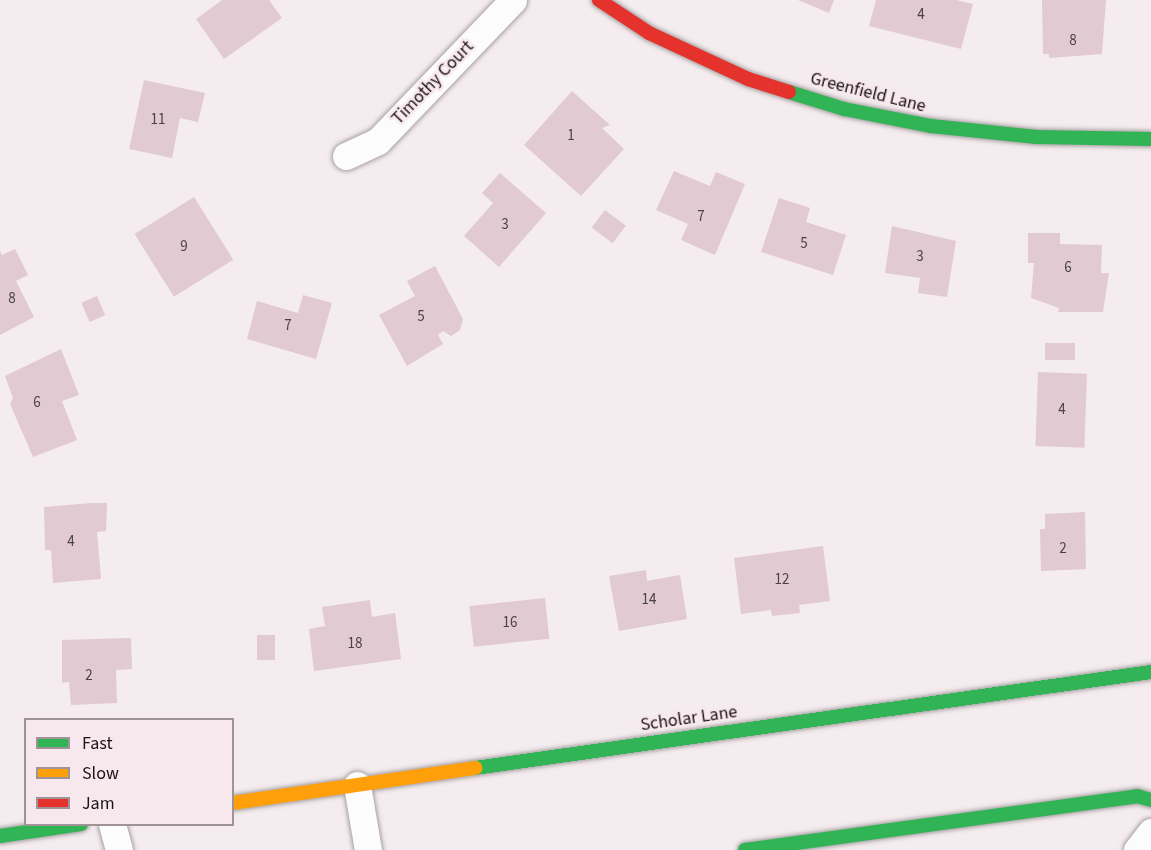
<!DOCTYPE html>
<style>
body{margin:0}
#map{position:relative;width:1151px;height:850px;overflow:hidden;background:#f4ecee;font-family:"Source Sans 3",sans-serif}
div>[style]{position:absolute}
.building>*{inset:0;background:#e1cad2;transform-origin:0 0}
.roads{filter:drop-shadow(0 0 2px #a7a1a3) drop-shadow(0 0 2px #a7a1a3)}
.street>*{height:27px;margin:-13.5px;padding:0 13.5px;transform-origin:13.5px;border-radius:13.5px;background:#fdfcfc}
.fast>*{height:14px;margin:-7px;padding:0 7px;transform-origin:7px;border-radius:7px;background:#30b455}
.slow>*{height:14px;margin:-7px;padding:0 7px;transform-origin:7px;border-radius:7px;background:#ff9f0a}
.jam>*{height:14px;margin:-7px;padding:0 7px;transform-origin:7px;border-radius:7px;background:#e5322d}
span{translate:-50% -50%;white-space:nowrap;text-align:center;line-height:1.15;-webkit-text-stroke:5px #f7e8ed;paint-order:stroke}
.number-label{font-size:15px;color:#4c4245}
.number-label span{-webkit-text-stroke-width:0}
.street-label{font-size:18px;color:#1a1416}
.legend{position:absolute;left:24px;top:718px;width:210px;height:108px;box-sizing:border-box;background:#f7e8ed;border:2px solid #9f9397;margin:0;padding:8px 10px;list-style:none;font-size:18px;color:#1a1416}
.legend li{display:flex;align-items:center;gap:12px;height:30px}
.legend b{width:30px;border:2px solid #9f9397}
</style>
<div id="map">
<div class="building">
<i style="clip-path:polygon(222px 0,269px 0,282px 18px,224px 59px,196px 19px)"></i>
<i style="clip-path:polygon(798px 0,834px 0,829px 13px)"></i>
<i style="clip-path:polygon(876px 0,956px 0,973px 4px,961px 49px,869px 26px)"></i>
<i style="clip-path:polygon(1042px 0,1106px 0,1102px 54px,1049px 58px,1049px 54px,1043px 54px)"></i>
<i style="clip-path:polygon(144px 80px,205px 93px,198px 122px,180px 118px,172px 158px,129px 149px)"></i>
<i style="clip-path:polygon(572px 91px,610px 125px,602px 128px,624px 149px,581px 196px,524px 145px)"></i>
<i style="clip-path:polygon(674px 171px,710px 186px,716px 172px,745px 184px,715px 255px,681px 240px,688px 224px,656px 210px)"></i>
<i style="clip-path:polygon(500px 173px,546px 213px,499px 267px,464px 236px,493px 203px,482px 193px)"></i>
<i style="left:194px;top:197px;width:74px;height:70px;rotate:58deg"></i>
<i style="clip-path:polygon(779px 198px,810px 208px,806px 222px,846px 235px,833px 275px,761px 252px)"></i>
<i style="left:605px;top:210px;width:26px;height:22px;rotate:37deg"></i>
<i style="clip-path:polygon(892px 226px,956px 241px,947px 297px,918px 293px,920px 278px,885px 273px)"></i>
<i style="clip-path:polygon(1028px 233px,1060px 233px,1060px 244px,1102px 245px,1101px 273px,1109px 273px,1103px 312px,1058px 312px,1059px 308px,1031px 298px,1034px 263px,1028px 263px)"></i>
<i style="clip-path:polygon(15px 249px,28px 275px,16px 281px,34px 317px,0 335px,0 251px,2px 255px)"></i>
<i style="clip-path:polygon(435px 266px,463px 319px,460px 330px,451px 336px,443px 331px,438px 335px,443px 344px,407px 366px,379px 315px,415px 296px,407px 281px)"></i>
<i style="clip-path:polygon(303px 295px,332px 303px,316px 359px,247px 339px,257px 301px,298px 313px)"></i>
<i style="left:97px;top:296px;width:21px;height:17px;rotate:67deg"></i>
<i style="left:1045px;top:343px;width:30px;height:17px"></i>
<i style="clip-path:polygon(61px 349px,79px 395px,62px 401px,77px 440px,33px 457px,10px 404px,13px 398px,5px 376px)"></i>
<i style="left:1038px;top:372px;width:49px;height:74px;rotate:2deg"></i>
<i style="clip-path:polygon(92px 503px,107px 503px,106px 531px,97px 532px,101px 579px,53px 583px,51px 550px,45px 550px,44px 507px)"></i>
<i style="clip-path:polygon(1085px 512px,1086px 569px,1041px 571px,1040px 529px,1045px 529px,1045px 514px)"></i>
<i style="clip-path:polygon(823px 546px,830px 601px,799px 605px,800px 613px,772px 616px,771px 610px,741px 614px,734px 558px)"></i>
<i style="clip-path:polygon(646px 570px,647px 581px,680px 575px,687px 619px,619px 631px,609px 576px)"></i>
<i style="left:545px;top:598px;width:41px;height:76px;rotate:84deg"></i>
<i style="clip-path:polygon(370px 600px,372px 617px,395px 613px,401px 659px,314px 671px,309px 629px,325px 626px,322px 607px)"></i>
<i style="left:257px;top:635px;width:18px;height:25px"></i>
<i style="clip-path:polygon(131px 638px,132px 669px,116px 670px,117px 703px,71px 705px,69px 682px,62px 683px,62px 640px)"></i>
</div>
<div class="roads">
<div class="street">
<i style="left:346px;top:156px;width:35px;rotate:-25deg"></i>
<i style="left:378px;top:141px;width:195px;rotate:-46.2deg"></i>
<i style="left:357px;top:785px;width:66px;rotate:80.4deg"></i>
<i style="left:112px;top:824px;width:27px;rotate:75deg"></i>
<i style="left:1137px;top:850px;width:23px;rotate:-52deg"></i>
</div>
<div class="fast">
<i style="left:789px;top:92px;width:58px;rotate:17.2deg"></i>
<i style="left:844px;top:109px;width:89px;rotate:11.1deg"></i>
<i style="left:931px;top:126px;width:106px;rotate:6deg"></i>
<i style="left:1036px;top:137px;width:115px;rotate:1deg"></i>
<i style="left:475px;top:768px;width:683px;rotate:-8.08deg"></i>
<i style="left:0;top:836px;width:82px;rotate:-8.4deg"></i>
<i style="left:745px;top:850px;width:396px;rotate:-7.8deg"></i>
<i style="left:1137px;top:796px;width:15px;rotate:16deg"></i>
</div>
<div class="slow">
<i style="left:232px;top:803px;width:246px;rotate:-8.2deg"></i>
</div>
<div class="jam">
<i style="left:599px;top:0;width:60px;rotate:33.4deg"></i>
<i style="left:649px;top:33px;width:109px;rotate:24.9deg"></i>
<i style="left:748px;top:79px;width:43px;rotate:17.6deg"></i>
</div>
</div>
<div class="number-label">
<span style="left:921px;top:15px">4</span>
<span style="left:1073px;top:41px">8</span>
<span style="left:158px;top:120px">11</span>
<span style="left:571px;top:136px">1</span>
<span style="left:701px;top:217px">7</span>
<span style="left:505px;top:225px">3</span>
<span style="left:804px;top:244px">5</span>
<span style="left:184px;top:247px">9</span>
<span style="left:920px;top:257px">3</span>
<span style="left:1068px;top:268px">6</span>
<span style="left:12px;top:299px">8</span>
<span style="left:421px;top:317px">5</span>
<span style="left:288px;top:326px">7</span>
<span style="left:37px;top:403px">6</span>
<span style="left:1062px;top:410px">4</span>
<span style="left:71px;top:542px">4</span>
<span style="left:1063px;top:549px">2</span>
<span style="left:782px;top:580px">12</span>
<span style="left:649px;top:600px">14</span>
<span style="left:510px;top:623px">16</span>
<span style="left:355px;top:644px">18</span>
<span style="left:89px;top:676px">2</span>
</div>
<div class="street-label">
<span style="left:433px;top:83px;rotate:-46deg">Timothy Court</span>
<span style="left:868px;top:93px;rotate:14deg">Greenfield Lane</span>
<span style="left:689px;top:719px;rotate:-8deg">Scholar Lane</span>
</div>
<ul class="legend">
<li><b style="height:8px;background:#30b455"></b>Fast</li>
<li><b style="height:8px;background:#ff9f0a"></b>Slow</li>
<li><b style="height:8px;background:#e5322d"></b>Jam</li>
</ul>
</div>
